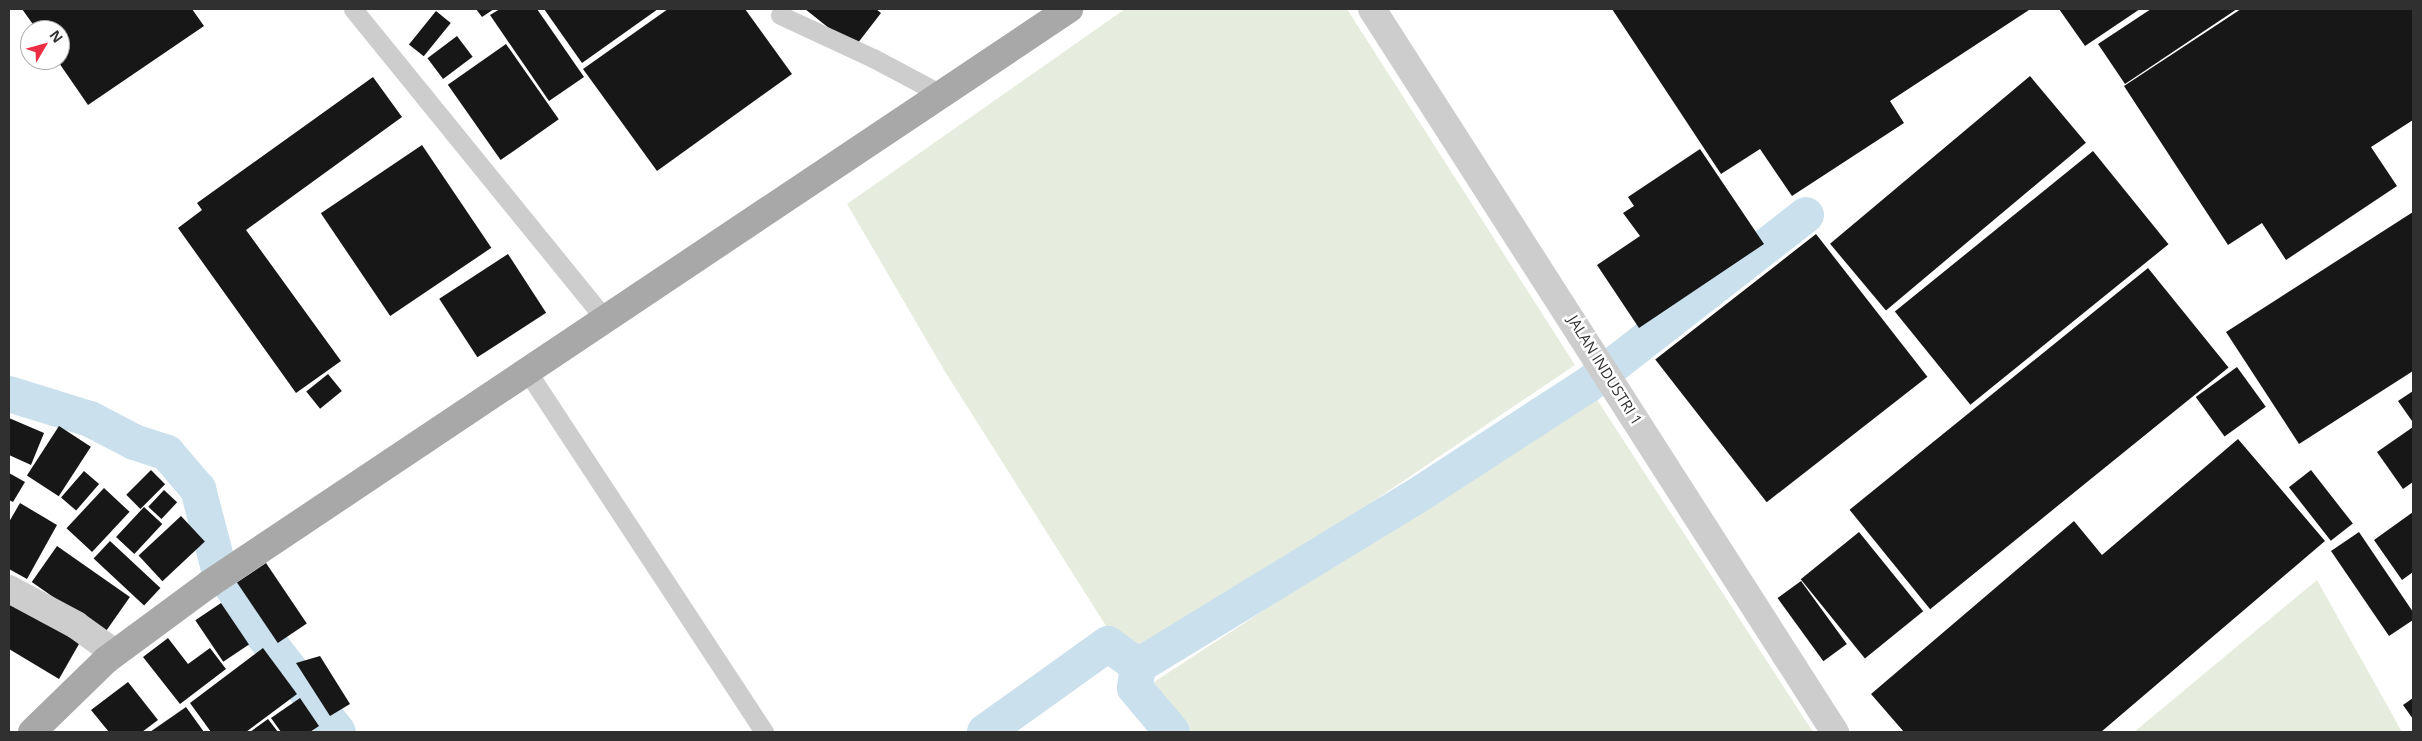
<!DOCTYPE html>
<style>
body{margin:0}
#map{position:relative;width:2422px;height:741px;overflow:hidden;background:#fff;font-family:"Open Sans",sans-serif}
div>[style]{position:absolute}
.green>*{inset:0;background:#e7edde}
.canal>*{height:36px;margin:-18px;padding:0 18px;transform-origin:18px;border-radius:18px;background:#cae1ed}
.building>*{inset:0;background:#171717;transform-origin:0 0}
.lane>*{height:19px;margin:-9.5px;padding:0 9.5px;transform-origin:9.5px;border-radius:9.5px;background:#cdcdcd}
.street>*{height:28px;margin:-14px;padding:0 14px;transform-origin:14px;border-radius:14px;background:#cdcdcd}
.primary>*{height:28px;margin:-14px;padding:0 14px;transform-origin:14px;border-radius:14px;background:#a8a8a8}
span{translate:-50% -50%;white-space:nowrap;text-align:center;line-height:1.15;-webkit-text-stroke:5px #fff;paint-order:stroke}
.street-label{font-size:15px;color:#303030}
.frame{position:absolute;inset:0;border:10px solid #303030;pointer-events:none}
.north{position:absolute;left:20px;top:20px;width:50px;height:50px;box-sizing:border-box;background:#fff;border:1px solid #acacac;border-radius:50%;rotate:53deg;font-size:14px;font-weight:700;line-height:20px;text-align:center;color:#303030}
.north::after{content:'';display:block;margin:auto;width:18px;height:22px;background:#eb2e43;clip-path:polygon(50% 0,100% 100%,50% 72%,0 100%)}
</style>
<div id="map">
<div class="green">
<i style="clip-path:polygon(1125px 9px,1347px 9px,1575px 365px,1301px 550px,1133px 653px,1108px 629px,944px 370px,847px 204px)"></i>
<i style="clip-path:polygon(1594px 395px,1813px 732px,1188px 732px,1154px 682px)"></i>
<i style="clip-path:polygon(2317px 580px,2402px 732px,2134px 732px)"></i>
</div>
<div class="canal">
<i style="left:9px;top:394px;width:85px;rotate:17.2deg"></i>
<i style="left:90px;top:419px;width:50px;rotate:27.6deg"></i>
<i style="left:134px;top:442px;width:35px;rotate:18deg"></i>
<i style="left:167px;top:453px;width:48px;rotate:49.3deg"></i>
<i style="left:198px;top:489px;width:79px;rotate:75.3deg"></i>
<i style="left:218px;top:565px;width:85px;rotate:57.1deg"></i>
<i style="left:264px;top:636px;width:121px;rotate:52.4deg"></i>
<i style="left:1138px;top:666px;width:22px;rotate:98deg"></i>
<i style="left:1135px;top:688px;width:57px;rotate:49.9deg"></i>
<i style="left:985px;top:732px;width:151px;rotate:-35.6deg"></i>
<i style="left:1108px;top:644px;width:37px;rotate:36deg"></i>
<i style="left:1138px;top:666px;width:321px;rotate:-31.4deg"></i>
<i style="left:1412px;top:499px;width:211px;rotate:-33deg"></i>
<i style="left:1589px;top:384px;width:275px;rotate:-37.9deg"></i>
</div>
<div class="building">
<i style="clip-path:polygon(22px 9px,192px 9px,204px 26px,88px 105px,57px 60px,60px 60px,60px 30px,37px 30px)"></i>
<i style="clip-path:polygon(476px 9px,494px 9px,482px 17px)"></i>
<i style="clip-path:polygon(500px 9px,537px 9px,584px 77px,549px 101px,490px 15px)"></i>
<i style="clip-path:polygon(544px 9px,658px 9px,582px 63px)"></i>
<i style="clip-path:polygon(668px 9px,745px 9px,792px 74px,657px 171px,583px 69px)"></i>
<i style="clip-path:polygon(805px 9px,876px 9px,881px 13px,854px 48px)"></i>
<i style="clip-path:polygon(1612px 9px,2028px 9px,2029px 10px,1890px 101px,1904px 123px,1792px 196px,1760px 149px,1721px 174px)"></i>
<i style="clip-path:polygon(2059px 9px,2140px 9px,2085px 46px)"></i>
<i style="clip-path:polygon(2151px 9px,2237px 9px,2125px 84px,2098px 44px)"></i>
<i style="clip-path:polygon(2241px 9px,2413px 9px,2413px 120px,2371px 147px,2397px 186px,2286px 260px,2262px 223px,2228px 245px,2124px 86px)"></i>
<i style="left:436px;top:11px;width:19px;height:43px;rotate:39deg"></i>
<i style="left:457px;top:36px;width:26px;height:37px;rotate:53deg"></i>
<i style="left:506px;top:44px;width:92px;height:71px;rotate:55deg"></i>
<i style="left:2030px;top:76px;width:87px;height:261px;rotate:50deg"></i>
<i style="clip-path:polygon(373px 77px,402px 117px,246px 230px,341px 361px,296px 393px,178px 228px,202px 210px,197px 203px)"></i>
<i style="left:422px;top:145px;width:124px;height:122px;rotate:56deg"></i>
<i style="clip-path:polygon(1700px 149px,1764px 244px,1639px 328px,1597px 265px,1640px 236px,1623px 213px,1634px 206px,1628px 197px)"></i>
<i style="left:2093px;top:151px;width:120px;height:255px;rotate:51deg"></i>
<i style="clip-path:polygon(2413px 212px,2413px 371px,2299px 444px,2226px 332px)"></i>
<i style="left:1816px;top:234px;width:181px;height:204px;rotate:52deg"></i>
<i style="left:508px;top:254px;width:70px;height:82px;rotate:57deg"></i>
<i style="left:2148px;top:268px;width:128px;height:384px;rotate:51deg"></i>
<i style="left:2237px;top:367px;width:49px;height:51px;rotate:54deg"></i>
<i style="left:328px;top:374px;width:22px;height:28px;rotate:51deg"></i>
<i style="clip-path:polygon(2413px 391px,2413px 420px,2412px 421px,2398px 401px)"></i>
<i style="clip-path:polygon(9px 418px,44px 433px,31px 465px,9px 455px)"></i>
<i style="left:59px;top:426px;width:38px;height:59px;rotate:33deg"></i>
<i style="clip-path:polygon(2413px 427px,2413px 482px,2403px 489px,2377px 452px)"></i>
<i style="clip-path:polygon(2238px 439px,2325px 541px,2101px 732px,1904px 732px,1871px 694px,2074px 521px,2102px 555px)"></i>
<i style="left:151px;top:470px;width:20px;height:35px;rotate:45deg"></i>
<i style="left:2311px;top:470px;width:68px;height:28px;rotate:52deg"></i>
<i style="left:84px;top:471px;width:20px;height:35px;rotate:41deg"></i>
<i style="clip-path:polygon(9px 473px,25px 482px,13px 502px,9px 500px)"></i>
<i style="left:104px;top:488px;width:35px;height:55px;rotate:43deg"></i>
<i style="left:164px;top:490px;width:18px;height:23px;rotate:43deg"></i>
<i style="clip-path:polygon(20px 503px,57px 525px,27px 579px,9px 569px,9px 522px)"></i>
<i style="left:144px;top:507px;width:25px;height:41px;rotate:43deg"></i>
<i style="clip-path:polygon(2413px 512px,2413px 572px,2402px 580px,2374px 540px)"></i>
<i style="left:181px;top:516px;width:35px;height:58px;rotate:47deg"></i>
<i style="left:1859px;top:532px;width:102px;height:75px;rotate:51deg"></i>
<i style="clip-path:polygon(2359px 532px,2413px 612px,2413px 620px,2389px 636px,2331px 551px)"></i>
<i style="left:110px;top:541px;width:69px;height:24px;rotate:43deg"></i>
<i style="left:57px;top:546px;width:89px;height:44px;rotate:35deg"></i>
<i style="left:266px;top:563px;width:73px;height:35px;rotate:56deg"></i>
<i style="left:1801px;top:581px;width:78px;height:29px;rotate:54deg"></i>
<i style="clip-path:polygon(14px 596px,83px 637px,59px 679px,9px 649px,9px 606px)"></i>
<i style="left:221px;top:603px;width:50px;height:31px;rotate:56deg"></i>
<i style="clip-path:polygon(168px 638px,188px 664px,210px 648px,226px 669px,180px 704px,143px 657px)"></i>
<i style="clip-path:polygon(263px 648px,297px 694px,246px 732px,211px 732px,190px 703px)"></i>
<i style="clip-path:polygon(320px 656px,350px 704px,330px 716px,296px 663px)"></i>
<i style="clip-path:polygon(128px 682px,158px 720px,142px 732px,109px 732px,91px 710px)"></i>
<i style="clip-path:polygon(300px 698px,319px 726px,310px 732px,281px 732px,271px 718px)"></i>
<i style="clip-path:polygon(2413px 698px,2413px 719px,2403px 705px)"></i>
<i style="clip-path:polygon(186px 707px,204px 732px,150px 732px)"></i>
<i style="clip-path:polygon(268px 719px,278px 732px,250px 732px)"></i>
</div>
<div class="lane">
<i style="left:353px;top:9px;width:400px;rotate:50.9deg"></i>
<i style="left:780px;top:15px;width:102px;rotate:24.8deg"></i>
<i style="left:873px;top:58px;width:77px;rotate:27.9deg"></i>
<i style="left:527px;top:371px;width:432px;rotate:56.7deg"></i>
</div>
<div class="street">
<i style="left:1372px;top:9px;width:859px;rotate:57.37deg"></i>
<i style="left:9px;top:589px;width:76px;rotate:28.2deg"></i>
<i style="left:76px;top:625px;width:48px;rotate:35.7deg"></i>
</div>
<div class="primary">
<i style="left:32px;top:732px;width:103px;rotate:-44.2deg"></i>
<i style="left:106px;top:660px;width:128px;rotate:-36.4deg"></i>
<i style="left:209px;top:584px;width:1035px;rotate:-33.77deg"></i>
</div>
<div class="street-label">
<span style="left:1605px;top:370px;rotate:58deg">JALAN INDUSTRI 1</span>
</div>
<div class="frame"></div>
<div class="north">N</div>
</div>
